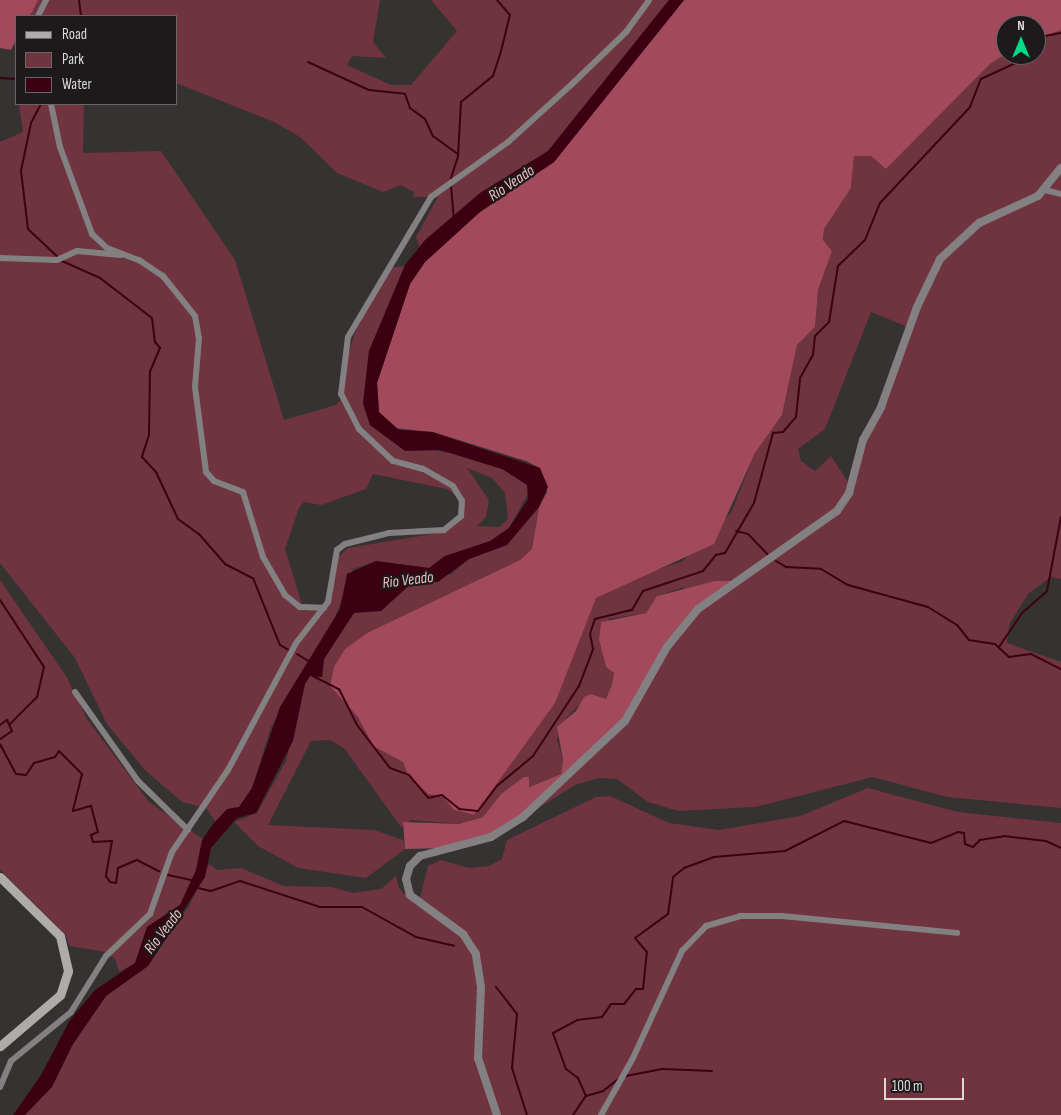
<!DOCTYPE html>
<style>
body{margin:0}
#map{position:relative;width:1061px;height:1115px;overflow:hidden;background:#353232;font-family:"Sofia Sans Condensed",sans-serif}
div>[style]{position:absolute}
.green>*{inset:0;background:#703340}
.forest>*{inset:0;background:#a2495c}
.water>*{inset:0;background:#3d0013}
.stream>*{height:2px;margin:-1px;padding:0 1px;transform-origin:1px;border-radius:1px;background:#3d0013}
.minor>*{height:6px;margin:-3px;padding:0 3px;transform-origin:3px;border-radius:3px;background:#828080}
.tertiary>*{height:8px;margin:-4px;padding:0 4px;transform-origin:4px;border-radius:4px;background:#828080}
.secondary>*{height:9px;margin:-4.5px;padding:0 4.5px;transform-origin:4.5px;border-radius:4.5px;background:#aeabab}
span{translate:-50% -50%;white-space:nowrap;text-align:center;line-height:1.15;-webkit-text-stroke:4.5px #1c1a1a;paint-order:stroke}
.water-label{font-size:16px;color:#f1bdc5;font-style:italic}
.legend{position:absolute;left:15px;top:15px;width:162px;height:90px;box-sizing:border-box;background:#1c1a1a;border:1px solid #686666;margin:0;padding:6px 9px;list-style:none;font-size:15px;color:#dbd9d9}
.legend li{display:flex;align-items:center;gap:10px;height:25px}
.legend b{width:25px;border:1px solid #686666}
.north{position:absolute;left:996px;top:15px;width:50px;height:50px;box-sizing:border-box;background:#1c1a1a;border:1px solid #686666;border-radius:50%;rotate:0deg;font-size:14px;font-weight:700;line-height:20px;text-align:center;color:#dbd9d9}
.north::after{content:'';display:block;margin:auto;width:18px;height:22px;background:#01d98b;clip-path:polygon(50% 0,100% 100%,50% 72%,0 100%)}
.scale{position:absolute;left:884px;top:1078px;width:80px;height:22px;box-sizing:border-box;border:2px solid #dbd9d9;border-top:0;padding-left:6px;font-size:15px;line-height:18px;white-space:nowrap;color:#dbd9d9;-webkit-text-stroke:4px #1c1a1a;paint-order:stroke}
</style>
<div id="map">
<div class="green">
<i style="clip-path:polygon(38px 0,380px 0,373px 42px,386px 58px,352px 56px,347px 65px,391px 85px,411px 85px,457px 31px,431px 0,669px 0,548px 151px,480px 193px,420px 248px,416px 237px,438px 197px,413px 197px,414px 192px,401px 185px,383px 192px,337px 173px,300px 137px,274px 122px,176px 83px,176px 16px,30px 16px)"></i>
<i style="clip-path:polygon(evenodd,1061px 30px,1061px 579px,1051px 577px,1028px 594px,1009px 625px,1007px 643px,1061px 662px,1061px 808px,947px 797px,873px 777px,755px 807px,678px 811px,648px 802px,617px 779px,599px 778px,575px 785px,535px 810px,625px 719px,656px 663px,684px 587px,657px 596px,646px 613px,609px 619px,599px 640px,606px 667px,614px 672px,612px 684px,606px 699px,591px 694px,567px 717px,557px 739px,563px 760px,561px 774px,528px 787px,524px 777px,501px 794px,483px 817px,459px 824px,411px 820px,401px 827px,344px 748px,330px 740px,311px 741px,268px 825px,374px 830px,403px 840px,405px 849px,366px 878px,298px 868px,258px 846px,234px 822px,257px 813px,286px 761px,305px 684px,310px 676px,322px 677px,324px 659px,354px 612px,374px 609px,413px 582px,451px 574px,469px 559px,507px 545px,539px 507px,532px 549px,520px 560px,369px 632px,334px 667px,330px 686px,358px 717px,373px 746px,403px 762px,408px 775px,428px 794px,443px 797px,454px 810px,474px 815px,576px 642px,596px 598px,632px 579px,683px 561px,731px 513px,755px 453px,782px 415px,797px 345px,815px 327px,818px 290px,832px 251px,823px 240px,824px 229px,851px 188px,854px 156px,871px 156px,886px 169px,990px 64px,1006px 54px,1036px 55px,1036px 39px,1061px 30px,871px 312px,908px 327px,880px 410px,861px 450px,852px 488px,831px 456px,815px 471px,801px 461px,798px 449px,825px 429px,871px 312px)"></i>
<i style="clip-path:polygon(evenodd,19px 104px,84px 104px,83px 153px,161px 151px,235px 260px,284px 420px,336px 405px,344px 396px,346px 362px,354px 335px,387px 268px,405px 266px,369px 351px,363px 403px,370px 425px,421px 448px,467px 456px,502px 469px,522px 479px,530px 490px,509px 528px,490px 542px,443px 557px,429px 568px,376px 561px,353px 569px,331px 628px,271px 727px,252px 788px,239px 807px,227px 809px,216px 822px,206px 808px,182px 802px,146px 771px,107px 724px,75px 658px,0 563px,0 142px,23px 132px,19px 104px,467px 468px,492px 478px,505px 493px,508px 519px,499px 527px,477px 526px,486px 517px,489px 500px,467px 468px,19px 104px,373px 474px,447px 489px,459px 498px,458px 520px,438px 533px,348px 548px,335px 560px,328px 603px,304px 611px,285px 549px,299px 508px,304px 502px,321px 505px,366px 489px,373px 474px)"></i>
<i style="clip-path:polygon(0 580px,66px 676px,87px 719px,149px 802px,203px 839px,196px 870px,180px 905px,147px 927px,135px 963px,119px 972px,115px 959px,106px 952px,70px 946px,65px 934px,0 870px)"></i>
<i style="clip-path:polygon(868px 788px,958px 812px,1061px 823px,1061px 1115px,25px 1115px,106px 996px,148px 966px,189px 906px,209px 864px,217px 870px,241px 868px,284px 886px,331px 887px,353px 893px,381px 889px,396px 876px,399px 888px,414px 904px,420px 898px,428px 866px,441px 860px,469px 868px,489px 866px,502px 859px,507px 840px,596px 797px,610px 796px,669px 823px,719px 830px,800px 816px)"></i>
</div>
<div class="forest">
<i style="clip-path:polygon(0 0,38px 0,30px 16px,16px 16px,16px 40px,11px 50px,0 48px)"></i>
<i style="clip-path:polygon(684px 0,1061px 0,1061px 30px,1036px 39px,1036px 25px,1006px 25px,1006px 54px,990px 64px,886px 169px,871px 156px,854px 156px,851px 188px,824px 229px,823px 240px,832px 251px,818px 290px,815px 327px,797px 345px,782px 415px,755px 453px,714px 544px,596px 598px,555px 703px,474px 815px,454px 810px,443px 797px,428px 794px,408px 775px,403px 762px,373px 746px,358px 717px,330px 686px,334px 667px,345px 649px,369px 632px,520px 560px,532px 549px,539px 507px,547px 492px,540px 468px,526px 461px,433px 432px,394px 428px,379px 412px,377px 383px,410px 284px,425px 262px,480px 212px,554px 162px)"></i>
<i style="clip-path:polygon(715px 581px,731px 581px,711px 598px,656px 663px,625px 719px,535px 810px,492px 834px,448px 848px,405px 849px,403px 822px,459px 824px,483px 817px,501px 794px,524px 777px,529px 777px,529px 787px,561px 774px,563px 760px,557px 727px,576px 711px,584px 697px,591px 694px,606px 699px,612px 684px,614px 673px,606px 667px,599px 640px,601px 622px,646px 613px,657px 596px)"></i>
</div>
<div class="water">
<i style="clip-path:polygon(669px 0,684px 0,554px 162px,480px 212px,425px 262px,410px 284px,377px 383px,379px 412px,399px 430px,432px 432px,540px 468px,548px 487px,539px 507px,507px 545px,469px 559px,438px 582px,413px 582px,381px 611px,354px 613px,324px 659px,322px 677px,310px 676px,305px 684px,293px 741px,256px 813px,237px 818px,211px 848px,205px 877px,148px 966px,106px 996px,73px 1044px,52px 1087px,25px 1115px,13px 1115px,41px 1075px,70px 1020px,95px 990px,135px 963px,147px 927px,180px 905px,196px 870px,202px 840px,213px 824px,227px 809px,239px 807px,252px 788px,280px 707px,340px 609px,347px 574px,376px 561px,429px 568px,445px 556px,490px 541px,509px 528px,528px 499px,527px 485px,502px 469px,440px 450px,405px 451px,370px 425px,363px 403px,369px 351px,405px 265px,425px 240px,480px 193px,548px 151px)"></i>
</div>
<div class="stream">
<i style="left:79px;top:0;width:16px;rotate:83deg"></i>
<i style="left:1036px;top:52px;width:18px;rotate:-61deg"></i>
<i style="left:1045px;top:36px;width:16px;rotate:-11deg"></i>
<i style="left:308px;top:62px;width:67px;rotate:24.7deg"></i>
<i style="left:369px;top:90px;width:36px;rotate:6deg"></i>
<i style="left:405px;top:94px;width:15px;rotate:70deg"></i>
<i style="left:410px;top:108px;width:19px;rotate:36deg"></i>
<i style="left:425px;top:119px;width:19px;rotate:65deg"></i>
<i style="left:433px;top:136px;width:31px;rotate:36deg"></i>
<i style="left:0;top:78px;width:16px;rotate:4deg"></i>
<i style="left:41px;top:104px;width:21px;rotate:118deg"></i>
<i style="left:31px;top:123px;width:49px;rotate:101.8deg"></i>
<i style="left:21px;top:171px;width:58px;rotate:83.1deg"></i>
<i style="left:28px;top:229px;width:47px;rotate:43.3deg"></i>
<i style="left:62px;top:261px;width:42px;rotate:24.1deg"></i>
<i style="left:100px;top:278px;width:66px;rotate:37.6deg"></i>
<i style="left:152px;top:318px;width:24px;rotate:83deg"></i>
<i style="left:155px;top:342px;width:8px;rotate:50deg"></i>
<i style="left:160px;top:348px;width:25px;rotate:113deg"></i>
<i style="left:150px;top:371px;width:64px;rotate:90.9deg"></i>
<i style="left:149px;top:435px;width:23px;rotate:108deg"></i>
<i style="left:142px;top:457px;width:21px;rotate:47deg"></i>
<i style="left:156px;top:472px;width:52px;rotate:64.9deg"></i>
<i style="left:178px;top:519px;width:26px;rotate:36deg"></i>
<i style="left:199px;top:534px;width:40px;rotate:49deg"></i>
<i style="left:225px;top:564px;width:31px;rotate:27deg"></i>
<i style="left:253px;top:578px;width:72px;rotate:68.1deg"></i>
<i style="left:280px;top:645px;width:13px;rotate:29deg"></i>
<i style="left:451px;top:178px;width:23px;rotate:-72deg"></i>
<i style="left:458px;top:156px;width:54px;rotate:-86.8deg"></i>
<i style="left:461px;top:102px;width:41px;rotate:-39.1deg"></i>
<i style="left:493px;top:76px;width:26px;rotate:-72deg"></i>
<i style="left:501px;top:51px;width:37px;rotate:-76deg"></i>
<i style="left:510px;top:15px;width:20px;rotate:-131deg"></i>
<i style="left:451px;top:186px;width:33px;rotate:85deg"></i>
<i style="left:736px;top:531px;width:12px;rotate:14deg"></i>
<i style="left:748px;top:534px;width:29px;rotate:46deg"></i>
<i style="left:776px;top:561px;width:12px;rotate:31deg"></i>
<i style="left:786px;top:567px;width:35px;rotate:3deg"></i>
<i style="left:821px;top:569px;width:31px;rotate:31deg"></i>
<i style="left:848px;top:585px;width:83px;rotate:15.4deg"></i>
<i style="left:928px;top:607px;width:34px;rotate:32deg"></i>
<i style="left:957px;top:625px;width:19px;rotate:51deg"></i>
<i style="left:969px;top:640px;width:26px;rotate:9deg"></i>
<i style="left:995px;top:644px;width:19px;rotate:43deg"></i>
<i style="left:1009px;top:657px;width:22px;rotate:-8deg"></i>
<i style="left:1031px;top:654px;width:34px;rotate:27deg"></i>
<i style="left:0;top:600px;width:80px;rotate:56.7deg"></i>
<i style="left:44px;top:667px;width:31px;rotate:103deg"></i>
<i style="left:37px;top:697px;width:38px;rotate:135deg"></i>
<i style="left:999px;top:647px;width:41px;rotate:-55.9deg"></i>
<i style="left:1022px;top:613px;width:33px;rotate:-41deg"></i>
<i style="left:1047px;top:591px;width:75px;rotate:-79.3deg"></i>
<i style="left:297px;top:654px;width:13px;rotate:32deg"></i>
<i style="left:311px;top:675px;width:31px;rotate:27deg"></i>
<i style="left:339px;top:689px;width:40px;rotate:63.4deg"></i>
<i style="left:357px;top:725px;width:54px;rotate:52.5deg"></i>
<i style="left:390px;top:768px;width:20px;rotate:20deg"></i>
<i style="left:409px;top:775px;width:30px;rotate:50deg"></i>
<i style="left:428px;top:798px;width:14px;rotate:-12deg"></i>
<i style="left:442px;top:795px;width:22px;rotate:39deg"></i>
<i style="left:459px;top:809px;width:19px;rotate:6deg"></i>
<i style="left:478px;top:811px;width:31px;rotate:-53deg"></i>
<i style="left:497px;top:786px;width:47px;rotate:-39.8deg"></i>
<i style="left:533px;top:756px;width:84px;rotate:-56.7deg"></i>
<i style="left:579px;top:686px;width:40px;rotate:-69deg"></i>
<i style="left:593px;top:649px;width:15px;rotate:-101deg"></i>
<i style="left:590px;top:634px;width:16px;rotate:-72deg"></i>
<i style="left:595px;top:619px;width:38px;rotate:-14deg"></i>
<i style="left:632px;top:610px;width:22px;rotate:-60deg"></i>
<i style="left:643px;top:591px;width:63px;rotate:-18.4deg"></i>
<i style="left:703px;top:571px;width:21px;rotate:-51deg"></i>
<i style="left:716px;top:555px;width:9px;rotate:-13deg"></i>
<i style="left:725px;top:553px;width:58px;rotate:-59.9deg"></i>
<i style="left:754px;top:503px;width:73px;rotate:-74.8deg"></i>
<i style="left:773px;top:433px;width:10px;rotate:-6deg"></i>
<i style="left:783px;top:432px;width:20px;rotate:-49deg"></i>
<i style="left:796px;top:417px;width:39px;rotate:-84deg"></i>
<i style="left:800px;top:378px;width:26px;rotate:-61deg"></i>
<i style="left:813px;top:355px;width:19px;rotate:-84deg"></i>
<i style="left:815px;top:336px;width:20px;rotate:-45deg"></i>
<i style="left:829px;top:322px;width:57px;rotate:-80.9deg"></i>
<i style="left:838px;top:266px;width:37px;rotate:-44deg"></i>
<i style="left:865px;top:240px;width:40px;rotate:-68deg"></i>
<i style="left:880px;top:203px;width:132px;rotate:-46.8deg"></i>
<i style="left:970px;top:107px;width:30px;rotate:-69deg"></i>
<i style="left:981px;top:79px;width:57px;rotate:-24.8deg"></i>
<i style="left:0;top:725px;width:9px;rotate:-36deg"></i>
<i style="left:7px;top:720px;width:12px;rotate:66deg"></i>
<i style="left:12px;top:731px;width:14px;rotate:146deg"></i>
<i style="left:0;top:744px;width:34px;rotate:62deg"></i>
<i style="left:16px;top:774px;width:10px;rotate:6deg"></i>
<i style="left:26px;top:775px;width:14px;rotate:-56deg"></i>
<i style="left:34px;top:763px;width:22px;rotate:-16deg"></i>
<i style="left:55px;top:757px;width:7px;rotate:-56deg"></i>
<i style="left:59px;top:751px;width:33px;rotate:45deg"></i>
<i style="left:82px;top:774px;width:38px;rotate:104deg"></i>
<i style="left:73px;top:811px;width:19px;rotate:-16deg"></i>
<i style="left:91px;top:806px;width:27px;rotate:75deg"></i>
<i style="left:98px;top:832px;width:8px;rotate:157deg"></i>
<i style="left:91px;top:835px;width:7px;rotate:74deg"></i>
<i style="left:93px;top:842px;width:19px;rotate:-3deg"></i>
<i style="left:112px;top:841px;width:36px;rotate:100deg"></i>
<i style="left:106px;top:876px;width:7px;rotate:56deg"></i>
<i style="left:110px;top:882px;width:6px;rotate:9deg"></i>
<i style="left:116px;top:883px;width:15px;rotate:-82deg"></i>
<i style="left:118px;top:868px;width:21px;rotate:-23deg"></i>
<i style="left:137px;top:860px;width:25px;rotate:27deg"></i>
<i style="left:168px;top:875px;width:25px;rotate:12deg"></i>
<i style="left:198px;top:888px;width:13px;rotate:13deg"></i>
<i style="left:211px;top:891px;width:31px;rotate:-19deg"></i>
<i style="left:240px;top:881px;width:84px;rotate:18deg"></i>
<i style="left:320px;top:907px;width:42px"></i>
<i style="left:362px;top:907px;width:62px;rotate:29.1deg"></i>
<i style="left:416px;top:937px;width:39px;rotate:13deg"></i>
<i style="left:496px;top:987px;width:34px;rotate:52deg"></i>
<i style="left:517px;top:1014px;width:54px;rotate:95.3deg"></i>
<i style="left:512px;top:1068px;width:49px;rotate:72.3deg"></i>
<i style="left:626px;top:1076px;width:38px;rotate:-11deg"></i>
<i style="left:663px;top:1069px;width:49px;rotate:2.3deg"></i>
<i style="left:586px;top:1096px;width:20px;rotate:-114deg"></i>
<i style="left:578px;top:1078px;width:15px;rotate:-143deg"></i>
<i style="left:566px;top:1069px;width:38px;rotate:-110deg"></i>
<i style="left:553px;top:1033px;width:27px;rotate:-28deg"></i>
<i style="left:577px;top:1020px;width:25px;rotate:-7deg"></i>
<i style="left:602px;top:1017px;width:16px;rotate:-55deg"></i>
<i style="left:611px;top:1004px;width:13px"></i>
<i style="left:624px;top:1004px;width:19px;rotate:-51deg"></i>
<i style="left:636px;top:989px;width:7px"></i>
<i style="left:643px;top:989px;width:37px;rotate:-84deg"></i>
<i style="left:647px;top:952px;width:18px;rotate:-131deg"></i>
<i style="left:635px;top:938px;width:41px;rotate:-36deg"></i>
<i style="left:668px;top:914px;width:37px;rotate:-82deg"></i>
<i style="left:673px;top:877px;width:14px;rotate:-39deg"></i>
<i style="left:684px;top:868px;width:32px;rotate:-20deg"></i>
<i style="left:714px;top:857px;width:71px;rotate:-4.8deg"></i>
<i style="left:785px;top:851px;width:66px;rotate:-27deg"></i>
<i style="left:844px;top:821px;width:90px;rotate:14.2deg"></i>
<i style="left:931px;top:843px;width:29px;rotate:-22deg"></i>
<i style="left:958px;top:832px;width:6px;rotate:9deg"></i>
<i style="left:964px;top:833px;width:11px;rotate:85deg"></i>
<i style="left:965px;top:844px;width:9px;rotate:21deg"></i>
<i style="left:973px;top:847px;width:10px;rotate:-45deg"></i>
<i style="left:980px;top:840px;width:24px;rotate:-9deg"></i>
<i style="left:1004px;top:836px;width:42px;rotate:6.8deg"></i>
<i style="left:1046px;top:841px;width:17px;rotate:25deg"></i>
<i style="left:586px;top:1096px;width:18px;rotate:-16deg"></i>
<i style="left:603px;top:1091px;width:24px;rotate:-38deg"></i>
<i style="left:573px;top:1115px;width:23px;rotate:-56deg"></i>
</div>
<div class="minor">
<i style="left:38px;top:16px;width:18px;rotate:-63deg"></i>
<i style="left:51px;top:104px;width:44px;rotate:78.2deg"></i>
<i style="left:60px;top:147px;width:93px;rotate:69.8deg"></i>
<i style="left:92px;top:234px;width:21px;rotate:43deg"></i>
<i style="left:107px;top:248px;width:34px;rotate:21deg"></i>
<i style="left:139px;top:260px;width:29px;rotate:34deg"></i>
<i style="left:163px;top:276px;width:51px;rotate:51.3deg"></i>
<i style="left:195px;top:316px;width:22px;rotate:80deg"></i>
<i style="left:199px;top:338px;width:49px;rotate:94.7deg"></i>
<i style="left:195px;top:387px;width:86px;rotate:82.6deg"></i>
<i style="left:206px;top:472px;width:12px;rotate:48deg"></i>
<i style="left:214px;top:481px;width:31px;rotate:21deg"></i>
<i style="left:243px;top:492px;width:68px;rotate:72.9deg"></i>
<i style="left:263px;top:557px;width:44px;rotate:59.9deg"></i>
<i style="left:285px;top:595px;width:19px;rotate:39deg"></i>
<i style="left:300px;top:607px;width:24px;rotate:2deg"></i>
<i style="left:1045px;top:190px;width:16px;rotate:14deg"></i>
<i style="left:0;top:258px;width:57px;rotate:2deg"></i>
<i style="left:57px;top:260px;width:22px;rotate:-24deg"></i>
<i style="left:77px;top:251px;width:44px;rotate:5.2deg"></i>
<i style="left:75px;top:692px;width:109px;rotate:54.7deg"></i>
<i style="left:138px;top:781px;width:70px;rotate:44.4deg"></i>
<i style="left:0;top:1087px;width:28px;rotate:-67deg"></i>
<i style="left:11px;top:1061px;width:77px;rotate:-39.2deg"></i>
<i style="left:71px;top:1012px;width:66px;rotate:-58deg"></i>
<i style="left:106px;top:956px;width:61px;rotate:-43.7deg"></i>
<i style="left:150px;top:914px;width:66px;rotate:-70.5deg"></i>
<i style="left:172px;top:852px;width:99px;rotate:-55.7deg"></i>
<i style="left:228px;top:770px;width:144px;rotate:-61.8deg"></i>
<i style="left:296px;top:643px;width:52px;rotate:-52deg"></i>
<i style="left:328px;top:602px;width:53px;rotate:-80.2deg"></i>
<i style="left:337px;top:550px;width:10px;rotate:-37deg"></i>
<i style="left:345px;top:544px;width:45px;rotate:-14deg"></i>
<i style="left:389px;top:533px;width:55px;rotate:-3.1deg"></i>
<i style="left:444px;top:530px;width:22px;rotate:-39deg"></i>
<i style="left:461px;top:516px;width:15px;rotate:-86deg"></i>
<i style="left:462px;top:501px;width:17px;rotate:-121deg"></i>
<i style="left:453px;top:486px;width:34px;rotate:-150deg"></i>
<i style="left:423px;top:469px;width:31px;rotate:-165deg"></i>
<i style="left:393px;top:461px;width:47px;rotate:-136.7deg"></i>
<i style="left:359px;top:429px;width:39px;rotate:-117deg"></i>
<i style="left:341px;top:394px;width:57px;rotate:-83deg"></i>
<i style="left:348px;top:337px;width:163px;rotate:-59.3deg"></i>
<i style="left:431px;top:197px;width:95px;rotate:-35.5deg"></i>
<i style="left:508px;top:142px;width:86px;rotate:-42.2deg"></i>
<i style="left:572px;top:84px;width:75px;rotate:-43.9deg"></i>
<i style="left:626px;top:32px;width:39px;rotate:-54deg"></i>
<i style="left:601px;top:1115px;width:65px;rotate:-60.7deg"></i>
<i style="left:633px;top:1058px;width:118px;rotate:-65.4deg"></i>
<i style="left:682px;top:951px;width:35px;rotate:-46deg"></i>
<i style="left:706px;top:926px;width:35px;rotate:-16deg"></i>
<i style="left:740px;top:916px;width:42px"></i>
<i style="left:782px;top:916px;width:176px;rotate:5.5deg"></i>
</div>
<div class="tertiary">
<i style="left:497px;top:1115px;width:60px;rotate:-108.4deg"></i>
<i style="left:478px;top:1058px;width:71px;rotate:-87.6deg"></i>
<i style="left:481px;top:987px;width:33px;rotate:-99deg"></i>
<i style="left:476px;top:954px;width:24px;rotate:-123deg"></i>
<i style="left:463px;top:934px;width:66px;rotate:-143.7deg"></i>
<i style="left:410px;top:895px;width:16px;rotate:-104deg"></i>
<i style="left:406px;top:879px;width:14px;rotate:-73deg"></i>
<i style="left:410px;top:866px;width:14px;rotate:-45deg"></i>
<i style="left:420px;top:856px;width:73px;rotate:-15deg"></i>
<i style="left:491px;top:837px;width:38px;rotate:-32deg"></i>
<i style="left:523px;top:817px;width:140px;rotate:-43.3deg"></i>
<i style="left:625px;top:721px;width:85px;rotate:-60.4deg"></i>
<i style="left:667px;top:647px;width:49px;rotate:-50.8deg"></i>
<i style="left:698px;top:609px;width:170px;rotate:-35.2deg"></i>
<i style="left:837px;top:511px;width:22px;rotate:-56deg"></i>
<i style="left:849px;top:493px;width:55px;rotate:-75.2deg"></i>
<i style="left:863px;top:440px;width:38px;rotate:-61deg"></i>
<i style="left:881px;top:407px;width:106px;rotate:-70.2deg"></i>
<i style="left:917px;top:307px;width:53px;rotate:-64.4deg"></i>
<i style="left:940px;top:259px;width:53px;rotate:-42.7deg"></i>
<i style="left:979px;top:223px;width:65px;rotate:-24.6deg"></i>
<i style="left:1038px;top:196px;width:36px;rotate:-51deg"></i>
</div>
<div class="secondary">
<i style="left:0;top:877px;width:84px;rotate:44.5deg"></i>
<i style="left:60px;top:936px;width:36px;rotate:77deg"></i>
<i style="left:68px;top:971px;width:25px;rotate:108deg"></i>
<i style="left:60px;top:995px;width:79px;rotate:139.6deg"></i>
</div>
<div class="water-label">
<span style="left:512px;top:184px;rotate:-34deg">Rio Veado</span>
<span style="left:408px;top:581px;rotate:-7deg">Rio Veado</span>
<span style="left:164px;top:932px;rotate:-52deg">Rio Veado</span>
</div>
<ul class="legend">
<li><b style="height:6px;background:#aeabab"></b>Road</li>
<li><b style="height:14px;background:#703340"></b>Park</li>
<li><b style="height:14px;background:#3d0013"></b>Water</li>
</ul>
<div class="north">N</div>
<div class="scale">100 m</div>
</div>
